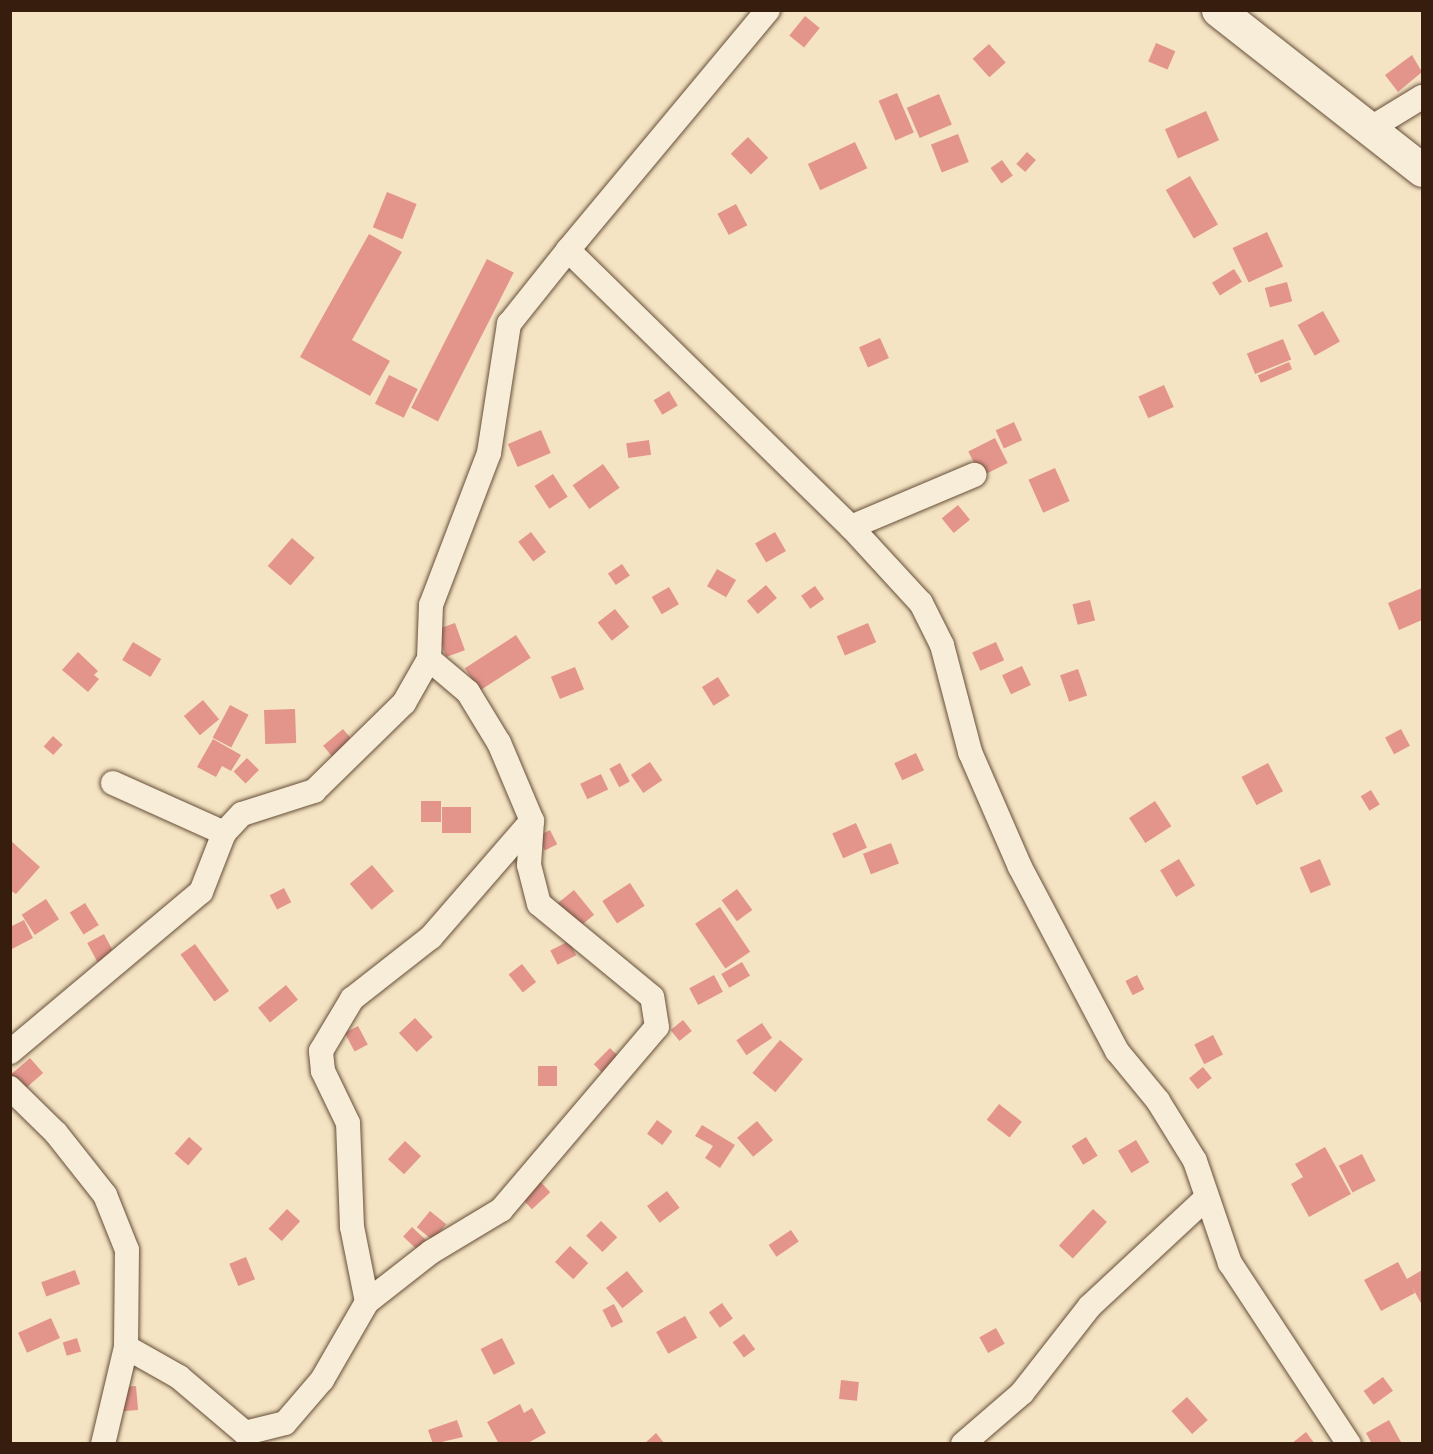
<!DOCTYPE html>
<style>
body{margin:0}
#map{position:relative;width:1433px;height:1454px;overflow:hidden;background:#f5e4c3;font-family:Cardo,serif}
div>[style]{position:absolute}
.building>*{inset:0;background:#e3958c;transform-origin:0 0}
.roads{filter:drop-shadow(0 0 2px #664f3a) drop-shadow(0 0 2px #664f3a)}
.street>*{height:24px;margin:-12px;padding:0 12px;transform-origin:12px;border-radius:12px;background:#f8edd8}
.secondary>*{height:33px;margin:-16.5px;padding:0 16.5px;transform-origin:16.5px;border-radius:16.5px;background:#f8edd8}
span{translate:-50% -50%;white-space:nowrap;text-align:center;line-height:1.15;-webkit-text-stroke:4.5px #f8edd8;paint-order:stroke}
.frame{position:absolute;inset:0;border:12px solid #371d0d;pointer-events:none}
</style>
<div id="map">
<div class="building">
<i style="left:805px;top:16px;width:19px;height:25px;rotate:39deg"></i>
<i style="left:1156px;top:43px;width:21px;height:20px;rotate:23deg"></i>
<i style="left:989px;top:44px;width:25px;height:22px;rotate:48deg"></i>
<i style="clip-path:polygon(1412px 55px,1422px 72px,1398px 92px,1385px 75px)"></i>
<i style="left:897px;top:93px;width:43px;height:20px;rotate:67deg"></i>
<i style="left:939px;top:94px;width:33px;height:35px;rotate:67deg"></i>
<i style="left:1206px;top:111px;width:32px;height:45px;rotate:66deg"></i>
<i style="left:958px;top:134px;width:30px;height:29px;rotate:69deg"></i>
<i style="left:748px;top:137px;width:29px;height:24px;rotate:46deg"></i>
<i style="left:855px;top:142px;width:29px;height:52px;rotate:65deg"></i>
<i style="left:1027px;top:152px;width:12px;height:16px;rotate:42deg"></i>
<i style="left:1002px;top:160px;width:19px;height:14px;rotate:55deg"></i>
<i style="left:1190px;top:176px;width:56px;height:28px;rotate:60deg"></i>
<i style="left:387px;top:192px;width:32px;height:38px;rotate:22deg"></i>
<i style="left:736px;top:204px;width:24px;height:21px;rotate:62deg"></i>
<i style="left:1267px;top:232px;width:38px;height:38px;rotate:65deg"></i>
<i style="clip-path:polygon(369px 234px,402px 252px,352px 340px,390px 361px,370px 396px,300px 357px)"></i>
<i style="left:487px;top:259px;width:30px;height:167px;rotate:27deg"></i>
<i style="left:1234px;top:269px;width:15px;height:26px;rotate:58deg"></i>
<i style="left:1287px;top:282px;width:20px;height:23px;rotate:75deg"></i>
<i style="left:1323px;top:311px;width:35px;height:29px;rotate:61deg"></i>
<i style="left:880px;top:338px;width:22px;height:23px;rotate:66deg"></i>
<i style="left:1283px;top:339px;width:22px;height:39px;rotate:68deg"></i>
<i style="left:1289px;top:362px;width:8px;height:34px;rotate:67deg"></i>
<i style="left:389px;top:375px;width:32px;height:32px;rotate:26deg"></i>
<i style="left:1164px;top:385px;width:24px;height:28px;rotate:66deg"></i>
<i style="left:669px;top:391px;width:17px;height:18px;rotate:59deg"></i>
<i style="left:1014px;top:422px;width:20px;height:20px;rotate:66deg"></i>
<i style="left:541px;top:430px;width:25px;height:36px;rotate:67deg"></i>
<i style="left:995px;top:438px;width:28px;height:30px;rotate:63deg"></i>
<i style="left:649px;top:440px;width:15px;height:23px;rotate:82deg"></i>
<i style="left:603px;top:464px;width:29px;height:37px;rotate:55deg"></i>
<i style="left:1055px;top:468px;width:36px;height:29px;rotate:66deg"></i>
<i style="left:553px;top:474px;width:27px;height:22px;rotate:57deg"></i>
<i style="left:958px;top:505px;width:19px;height:21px;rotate:51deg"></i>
<i style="left:531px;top:532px;width:25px;height:16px;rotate:53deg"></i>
<i style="left:775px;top:532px;width:22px;height:23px;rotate:60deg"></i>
<i style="left:292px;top:538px;width:30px;height:37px;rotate:41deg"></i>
<i style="left:622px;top:564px;width:14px;height:17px;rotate:56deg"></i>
<i style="left:717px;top:569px;width:22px;height:20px;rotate:30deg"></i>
<i style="left:766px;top:585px;width:17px;height:25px;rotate:50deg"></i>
<i style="left:815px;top:586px;width:16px;height:17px;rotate:55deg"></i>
<i style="left:669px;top:587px;width:20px;height:20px;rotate:60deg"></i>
<i style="clip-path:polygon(1422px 588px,1422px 620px,1399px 630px,1388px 603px)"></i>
<i style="left:1090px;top:600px;width:21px;height:18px;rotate:76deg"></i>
<i style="left:615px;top:609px;width:23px;height:22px;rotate:52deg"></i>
<i style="left:455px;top:623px;width:29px;height:20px;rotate:70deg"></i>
<i style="left:868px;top:623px;width:21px;height:34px;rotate:67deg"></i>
<i style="left:516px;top:635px;width:27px;height:61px;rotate:57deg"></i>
<i style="left:133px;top:642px;width:33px;height:21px;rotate:31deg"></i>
<i style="left:996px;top:642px;width:20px;height:26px;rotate:66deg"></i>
<i style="clip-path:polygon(78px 652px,98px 671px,94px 675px,99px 679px,88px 692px,62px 670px)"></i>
<i style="left:1022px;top:666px;width:21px;height:22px;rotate:65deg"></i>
<i style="left:575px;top:667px;width:24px;height:26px;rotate:68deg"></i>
<i style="left:1078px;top:669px;width:28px;height:19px;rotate:71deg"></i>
<i style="left:718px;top:677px;width:22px;height:19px;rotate:58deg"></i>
<i style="left:203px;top:700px;width:25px;height:25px;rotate:50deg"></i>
<i style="left:230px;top:705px;width:21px;height:37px;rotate:28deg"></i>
<i style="left:295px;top:709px;width:34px;height:31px;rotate:88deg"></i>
<i style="left:343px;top:729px;width:16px;height:26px;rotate:50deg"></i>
<i style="left:1401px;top:729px;width:19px;height:18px;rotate:62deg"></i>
<i style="left:53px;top:736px;width:13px;height:14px;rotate:42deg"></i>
<i style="clip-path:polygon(213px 739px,241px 755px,231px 771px,222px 766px,216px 777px,197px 767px)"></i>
<i style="left:916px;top:753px;width:19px;height:24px;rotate:65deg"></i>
<i style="left:247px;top:758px;width:17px;height:19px;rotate:45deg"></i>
<i style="left:650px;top:762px;width:22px;height:23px;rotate:56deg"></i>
<i style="left:620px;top:763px;width:21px;height:12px;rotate:62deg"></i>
<i style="left:1268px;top:763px;width:32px;height:30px;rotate:62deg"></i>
<i style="left:601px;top:774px;width:17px;height:23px;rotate:65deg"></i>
<i style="left:1371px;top:790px;width:17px;height:12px;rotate:59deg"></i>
<i style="left:421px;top:801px;width:20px;height:21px"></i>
<i style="left:1155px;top:801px;width:30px;height:31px;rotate:57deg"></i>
<i style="left:442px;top:807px;width:29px;height:26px"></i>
<i style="left:856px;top:823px;width:27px;height:26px;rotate:66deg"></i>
<i style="left:550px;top:830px;width:16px;height:14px;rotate:63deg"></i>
<i style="clip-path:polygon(10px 840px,40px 867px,16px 894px,10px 890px)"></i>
<i style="left:891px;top:843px;width:22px;height:30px;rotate:69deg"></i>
<i style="left:1179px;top:859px;width:31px;height:22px;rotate:59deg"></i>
<i style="left:1320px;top:859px;width:28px;height:22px;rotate:67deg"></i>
<i style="left:372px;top:865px;width:34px;height:29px;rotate:50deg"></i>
<i style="left:630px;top:883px;width:27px;height:33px;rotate:57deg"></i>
<i style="left:284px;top:888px;width:16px;height:16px;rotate:63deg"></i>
<i style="left:737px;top:889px;width:26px;height:19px;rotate:54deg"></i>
<i style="left:574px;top:890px;width:32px;height:21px;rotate:51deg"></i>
<i style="left:46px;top:899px;width:24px;height:29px;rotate:57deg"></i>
<i style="left:85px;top:903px;width:26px;height:18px;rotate:58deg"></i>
<i style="left:720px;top:907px;width:54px;height:30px;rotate:56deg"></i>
<i style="clip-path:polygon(24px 920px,33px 938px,10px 950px,10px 927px)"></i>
<i style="left:104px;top:934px;width:24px;height:19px;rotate:62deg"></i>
<i style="left:569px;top:941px;width:16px;height:21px;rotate:63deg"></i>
<i style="left:195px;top:944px;width:58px;height:18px;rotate:54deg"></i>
<i style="left:742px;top:962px;width:16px;height:24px;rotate:60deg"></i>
<i style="left:522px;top:964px;width:23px;height:17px;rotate:52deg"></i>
<i style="left:714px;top:975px;width:19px;height:28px;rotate:62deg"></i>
<i style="left:1137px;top:975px;width:16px;height:13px;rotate:63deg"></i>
<i style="left:286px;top:985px;width:19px;height:36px;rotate:51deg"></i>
<i style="left:415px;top:1018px;width:26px;height:22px;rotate:47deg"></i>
<i style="left:683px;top:1020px;width:14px;height:16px;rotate:51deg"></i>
<i style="left:762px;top:1023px;width:18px;height:31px;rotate:56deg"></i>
<i style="left:358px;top:1026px;width:21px;height:15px;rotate:62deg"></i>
<i style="left:1213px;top:1035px;width:22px;height:21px;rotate:63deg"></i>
<i style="left:780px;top:1040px;width:30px;height:43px;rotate:40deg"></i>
<i style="left:610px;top:1048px;width:16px;height:23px;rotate:45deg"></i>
<i style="left:30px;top:1058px;width:20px;height:26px;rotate:49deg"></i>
<i style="left:538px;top:1066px;width:19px;height:20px"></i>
<i style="left:1203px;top:1067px;width:14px;height:18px;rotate:51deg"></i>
<i style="left:999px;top:1104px;width:29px;height:20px;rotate:38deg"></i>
<i style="left:657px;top:1120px;width:19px;height:17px;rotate:36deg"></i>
<i style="left:757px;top:1121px;width:25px;height:26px;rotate:50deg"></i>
<i style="clip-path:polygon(702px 1125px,735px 1145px,720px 1168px,705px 1158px,713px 1146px,695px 1136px)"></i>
<i style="left:189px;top:1137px;width:18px;height:22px;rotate:41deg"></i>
<i style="left:1086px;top:1137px;width:22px;height:17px;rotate:58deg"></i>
<i style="left:1136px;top:1140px;width:26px;height:21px;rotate:59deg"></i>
<i style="left:405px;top:1141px;width:22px;height:25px;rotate:43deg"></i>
<i style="clip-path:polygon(1325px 1147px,1351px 1194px,1309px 1217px,1291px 1184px,1303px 1177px,1295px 1164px)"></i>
<i style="left:1362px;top:1154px;width:30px;height:26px;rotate:63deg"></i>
<i style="left:538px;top:1179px;width:18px;height:25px;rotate:47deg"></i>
<i style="left:667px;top:1191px;width:21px;height:25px;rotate:53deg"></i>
<i style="left:287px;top:1209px;width:18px;height:27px;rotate:43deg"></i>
<i style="left:1093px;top:1209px;width:19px;height:50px;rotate:43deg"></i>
<i style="left:430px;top:1211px;width:21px;height:21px;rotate:39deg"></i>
<i style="left:601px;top:1221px;width:23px;height:21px;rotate:45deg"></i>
<i style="left:412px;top:1227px;width:23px;height:13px;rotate:43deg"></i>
<i style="left:791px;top:1230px;width:14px;height:27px;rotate:56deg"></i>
<i style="left:570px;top:1246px;width:25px;height:22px;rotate:43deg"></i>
<i style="left:246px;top:1257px;width:24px;height:18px;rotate:68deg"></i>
<i style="clip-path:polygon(1398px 1262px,1407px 1279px,1422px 1270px,1422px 1305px,1411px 1285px,1415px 1293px,1381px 1311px,1364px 1280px)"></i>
<i style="left:75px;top:1270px;width:15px;height:36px;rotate:70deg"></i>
<i style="left:627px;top:1271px;width:26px;height:27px;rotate:51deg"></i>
<i style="left:722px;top:1303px;width:19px;height:16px;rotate:55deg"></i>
<i style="left:614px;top:1304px;width:20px;height:13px;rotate:63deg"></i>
<i style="left:685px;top:1316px;width:25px;height:33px;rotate:61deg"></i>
<i style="left:51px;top:1318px;width:22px;height:36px;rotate:66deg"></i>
<i style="left:996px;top:1328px;width:18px;height:19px;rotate:61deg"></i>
<i style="left:744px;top:1334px;width:19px;height:14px;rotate:54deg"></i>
<i style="left:77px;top:1338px;width:14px;height:15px;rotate:73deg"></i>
<i style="left:502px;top:1338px;width:29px;height:24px;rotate:63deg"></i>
<i style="left:1383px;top:1377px;width:17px;height:24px;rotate:54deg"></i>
<i style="left:841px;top:1380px;width:18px;height:19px;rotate:6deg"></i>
<i style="left:136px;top:1386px;width:24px;height:16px;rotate:85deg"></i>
<i style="left:1187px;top:1397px;width:31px;height:21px;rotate:48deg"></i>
<i style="clip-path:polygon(520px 1404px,524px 1413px,532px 1408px,546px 1433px,526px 1444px,499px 1444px,487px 1422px)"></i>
<i style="clip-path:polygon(457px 1420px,463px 1437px,433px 1444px,428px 1430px)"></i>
<i style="clip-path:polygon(1389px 1420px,1402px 1444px,1372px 1444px,1366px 1433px)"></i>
<i style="clip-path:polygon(1306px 1432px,1315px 1444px,1291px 1444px)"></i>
<i style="clip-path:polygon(656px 1433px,665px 1444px,644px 1444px)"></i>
</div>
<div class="roads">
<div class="street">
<i style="left:768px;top:10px;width:312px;rotate:129.8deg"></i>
<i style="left:568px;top:250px;width:396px;rotate:44.4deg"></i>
<i style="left:851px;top:527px;width:103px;rotate:47.4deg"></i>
<i style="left:921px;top:603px;width:47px;rotate:63.4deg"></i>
<i style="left:942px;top:645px;width:111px;rotate:75.3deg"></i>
<i style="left:970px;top:752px;width:125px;rotate:66.5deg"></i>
<i style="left:1020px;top:867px;width:208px;rotate:62.2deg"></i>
<i style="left:1117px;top:1051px;width:65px;rotate:50.6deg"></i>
<i style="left:1158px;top:1101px;width:70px;rotate:58.3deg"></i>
<i style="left:1195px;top:1161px;width:108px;rotate:71.1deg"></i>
<i style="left:1230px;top:1263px;width:217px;rotate:56.7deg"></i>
<i style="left:1371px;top:128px;width:60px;rotate:-31.3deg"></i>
<i style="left:851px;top:527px;width:134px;rotate:-22.9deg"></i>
<i style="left:113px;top:783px;width:122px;rotate:24.2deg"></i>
<i style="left:10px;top:1052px;width:249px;rotate:-40deg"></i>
<i style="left:201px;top:892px;width:63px;rotate:-68.7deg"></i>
<i style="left:224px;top:833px;width:26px;rotate:-47deg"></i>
<i style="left:242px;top:814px;width:76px;rotate:-17.7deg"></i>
<i style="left:314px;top:791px;width:126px;rotate:-44.4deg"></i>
<i style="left:404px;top:703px;width:51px;rotate:-60.4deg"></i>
<i style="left:429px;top:659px;width:54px;rotate:-87.9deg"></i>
<i style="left:431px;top:605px;width:163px;rotate:-69.1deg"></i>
<i style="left:489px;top:453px;width:131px;rotate:-81.2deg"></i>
<i style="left:509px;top:324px;width:95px;rotate:-51.4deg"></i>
<i style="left:10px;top:1088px;width:64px;rotate:44.4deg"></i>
<i style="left:56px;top:1133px;width:79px;rotate:51.7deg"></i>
<i style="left:105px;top:1195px;width:59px;rotate:68.2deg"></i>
<i style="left:127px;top:1250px;width:97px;rotate:90.6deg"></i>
<i style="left:126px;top:1347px;width:100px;rotate:103.3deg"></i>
<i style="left:367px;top:1302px;width:76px;rotate:-101.3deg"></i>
<i style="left:352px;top:1227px;width:104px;rotate:-92.2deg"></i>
<i style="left:348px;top:1123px;width:58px;rotate:-115.7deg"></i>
<i style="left:323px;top:1071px;width:20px;rotate:-96deg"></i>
<i style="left:321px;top:1051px;width:61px;rotate:-59.2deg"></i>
<i style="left:352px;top:999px;width:100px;rotate:-38.1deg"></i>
<i style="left:431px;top:937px;width:154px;rotate:-49deg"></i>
<i style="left:126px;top:1347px;width:61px;rotate:29.5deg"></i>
<i style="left:179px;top:1377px;width:87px;rotate:40.3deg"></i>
<i style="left:245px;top:1433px;width:41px;rotate:-14deg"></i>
<i style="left:285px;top:1423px;width:57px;rotate:-49.3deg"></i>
<i style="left:322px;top:1380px;width:90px;rotate:-60deg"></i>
<i style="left:367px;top:1302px;width:81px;rotate:-38deg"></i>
<i style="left:431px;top:1252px;width:82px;rotate:-31deg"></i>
<i style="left:501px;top:1210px;width:240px;rotate:-49.6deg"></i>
<i style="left:657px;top:1027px;width:30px;rotate:-99deg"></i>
<i style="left:652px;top:997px;width:146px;rotate:-140.5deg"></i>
<i style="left:539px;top:904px;width:40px;rotate:-104.4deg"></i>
<i style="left:529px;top:865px;width:44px;rotate:-86.1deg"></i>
<i style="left:532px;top:821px;width:85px;rotate:-112.9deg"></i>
<i style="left:499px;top:743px;width:60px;rotate:-121.3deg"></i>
<i style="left:468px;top:692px;width:51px;rotate:-139.8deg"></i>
<i style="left:963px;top:1444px;width:78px;rotate:-40.8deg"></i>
<i style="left:1022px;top:1393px;width:110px;rotate:-52deg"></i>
<i style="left:1090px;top:1306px;width:157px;rotate:-42.9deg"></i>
</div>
<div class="secondary">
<i style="left:1218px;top:10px;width:259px;rotate:38.1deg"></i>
</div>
</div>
<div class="frame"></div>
</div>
